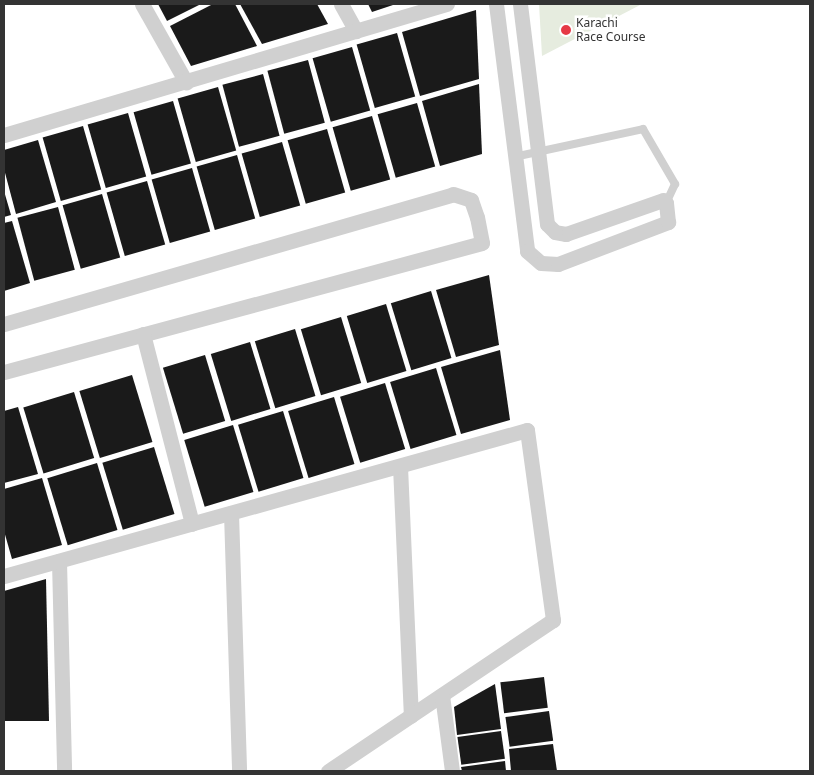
<!DOCTYPE html>
<style>
body{margin:0}
#map{position:relative;width:814px;height:775px;overflow:hidden;background:#fff;font-family:"Noto Sans",sans-serif}
div>[style]{position:absolute}
.green>*{inset:0;background:#e6ecdf}
.building>*{inset:0;background:#1a1a1a;transform-origin:0 0}
.service>*{height:8px;margin:-4px;padding:0 4px;transform-origin:4px;border-radius:4px;background:#d0d0d0}
.minor>*{height:15px;margin:-7.5px;padding:0 7.5px;transform-origin:7.5px;border-radius:7.5px;background:#d0d0d0}
.dots>*{width:14px;height:14px;translate:-50% -50%;box-sizing:border-box;border:2px solid #fff;border-radius:50%}
span{translate:-50% -50%;white-space:nowrap;text-align:center;line-height:1.15;-webkit-text-stroke:5px #fff;paint-order:stroke}
.poi-label{font-size:12px;color:#333}
.left{translate:0 -50%;text-align:left}
.frame{position:absolute;inset:0;border:5px solid #333;pointer-events:none}
</style>
<div id="map">
<div class="green">
<i style="clip-path:polygon(539px 4px,642px 4px,542px 56px)"></i>
</div>
<div class="building">
<i style="clip-path:polygon(158px 4px,201px 4px,167px 21px)"></i>
<i style="clip-path:polygon(213px 4px,235px 4px,257px 46px,191px 66px,170px 26px)"></i>
<i style="clip-path:polygon(240px 4px,317px 4px,328px 24px,262px 44px)"></i>
<i style="clip-path:polygon(368px 4px,396px 4px,372px 12px)"></i>
<i style="clip-path:polygon(476px 10px,479px 79px,420px 96px,402px 32px)"></i>
<i style="left:397px;top:33px;width:66px;height:42px;rotate:74deg"></i>
<i style="left:352px;top:47px;width:66px;height:41px;rotate:74deg"></i>
<i style="left:308px;top:60px;width:65px;height:42px;rotate:75deg"></i>
<i style="left:263px;top:74px;width:64px;height:42px;rotate:75deg"></i>
<i style="clip-path:polygon(479px 84px,482px 154px,440px 166px,422px 101px)"></i>
<i style="left:218px;top:87px;width:66px;height:42px;rotate:74deg"></i>
<i style="left:173px;top:101px;width:65px;height:41px;rotate:74deg"></i>
<i style="left:417px;top:103px;width:66px;height:41px;rotate:74deg"></i>
<i style="left:128px;top:113px;width:66px;height:42px;rotate:74deg"></i>
<i style="left:372px;top:116px;width:66px;height:41px;rotate:74deg"></i>
<i style="left:83px;top:126px;width:66px;height:42px;rotate:74deg"></i>
<i style="left:327px;top:129px;width:66px;height:41px;rotate:74deg"></i>
<i style="clip-path:polygon(38px 140px,56px 202px,16px 214px,4px 169px,4px 150px)"></i>
<i style="left:282px;top:142px;width:66px;height:42px;rotate:74deg"></i>
<i style="left:237px;top:155px;width:66px;height:42px;rotate:74deg"></i>
<i style="left:192px;top:168px;width:66px;height:42px;rotate:74deg"></i>
<i style="left:147px;top:181px;width:66px;height:42px;rotate:74deg"></i>
<i style="clip-path:polygon(4px 191px,11px 215px,4px 217px)"></i>
<i style="left:102px;top:194px;width:66px;height:41px;rotate:74deg"></i>
<i style="left:58px;top:207px;width:65px;height:42px;rotate:75deg"></i>
<i style="clip-path:polygon(12px 221px,30px 283px,4px 291px,4px 223px)"></i>
<i style="clip-path:polygon(489px 275px,499px 345px,456px 357px,436px 290px)"></i>
<i style="left:431px;top:291px;width:70px;height:42px;rotate:73deg"></i>
<i style="left:386px;top:304px;width:70px;height:41px;rotate:73deg"></i>
<i style="left:341px;top:317px;width:69px;height:42px;rotate:73deg"></i>
<i style="left:295px;top:329px;width:70px;height:42px;rotate:73deg"></i>
<i style="left:250px;top:342px;width:70px;height:41px;rotate:73deg"></i>
<i style="clip-path:polygon(500px 350px,510px 420px,461px 434px,441px 367px)"></i>
<i style="left:205px;top:355px;width:69px;height:44px;rotate:73deg"></i>
<i style="left:436px;top:368px;width:70px;height:48px;rotate:73deg"></i>
<i style="left:132px;top:375px;width:70px;height:55px;rotate:73deg"></i>
<i style="left:385px;top:383px;width:69px;height:47px;rotate:73deg"></i>
<i style="left:74px;top:392px;width:69px;height:53px;rotate:73deg"></i>
<i style="left:334px;top:397px;width:70px;height:48px;rotate:73deg"></i>
<i style="clip-path:polygon(18px 407px,38px 474px,4px 483px,4px 411px)"></i>
<i style="left:283px;top:411px;width:70px;height:47px;rotate:73deg"></i>
<i style="left:233px;top:425px;width:70px;height:51px;rotate:73deg"></i>
<i style="left:154px;top:447px;width:70px;height:54px;rotate:73deg"></i>
<i style="left:97px;top:463px;width:70px;height:52px;rotate:73deg"></i>
<i style="clip-path:polygon(42px 478px,62px 545px,12px 559px,4px 531px,4px 489px)"></i>
<i style="clip-path:polygon(46px 579px,49px 721px,4px 721px,4px 591px)"></i>
<i style="left:544px;top:677px;width:31px;height:44px;rotate:83deg"></i>
<i style="clip-path:polygon(495px 684px,501px 729px,457px 735px,454px 707px)"></i>
<i style="left:549px;top:711px;width:30px;height:44px;rotate:82deg"></i>
<i style="left:501px;top:731px;width:28px;height:44px;rotate:82deg"></i>
<i style="clip-path:polygon(553px 744px,557px 771px,511px 771px,509px 749px)"></i>
<i style="clip-path:polygon(505px 761px,506px 771px,462px 771px,461px 767px)"></i>
</div>
<div class="service">
<i style="left:514px;top:157px;width:132px;rotate:-12.2deg"></i>
<i style="left:643px;top:129px;width:64px;rotate:59.8deg"></i>
<i style="left:675px;top:184px;width:21px;rotate:115deg"></i>
</div>
<div class="minor">
<i style="left:142px;top:4px;width:90px;rotate:60.6deg"></i>
<i style="left:341px;top:4px;width:31px;rotate:61deg"></i>
<i style="left:496px;top:4px;width:249px;rotate:82.8deg"></i>
<i style="left:527px;top:251px;width:18px;rotate:41deg"></i>
<i style="left:541px;top:263px;width:17px;rotate:3deg"></i>
<i style="left:558px;top:264px;width:118px;rotate:-20.9deg"></i>
<i style="left:668px;top:222px;width:19px;rotate:-96deg"></i>
<i style="left:666px;top:203px;width:4px;rotate:-135deg"></i>
<i style="left:663px;top:200px;width:103px;rotate:160.7deg"></i>
<i style="left:566px;top:234px;width:11px;rotate:-170deg"></i>
<i style="left:555px;top:232px;width:11px;rotate:-135deg"></i>
<i style="left:547px;top:224px;width:222px;rotate:-97deg"></i>
<i style="left:4px;top:135px;width:462px;rotate:-16.5deg"></i>
<i style="left:4px;top:324px;width:467px;rotate:-16.1deg"></i>
<i style="left:453px;top:194px;width:19px;rotate:18deg"></i>
<i style="left:471px;top:200px;width:18px;rotate:71deg"></i>
<i style="left:477px;top:217px;width:26px;rotate:79deg"></i>
<i style="left:482px;top:243px;width:495px;rotate:164.9deg"></i>
<i style="left:143px;top:334px;width:196px;rotate:75.5deg"></i>
<i style="left:400px;top:466px;width:250px;rotate:87.5deg"></i>
<i style="left:231px;top:513px;width:258px;rotate:88.2deg"></i>
<i style="left:59px;top:561px;width:210px;rotate:88.6deg"></i>
<i style="left:4px;top:576px;width:543px;rotate:-15.6deg"></i>
<i style="left:527px;top:430px;width:192px;rotate:82.2deg"></i>
<i style="left:553px;top:620px;width:271px;rotate:146.1deg"></i>
<i style="left:442px;top:695px;width:77px;rotate:82.5deg"></i>
</div>
<div class="dots">
<i style="left:566px;top:30px;background:#e63946"></i>
</div>
<div class="poi-label">
<span class="left" style="left:576px;top:30px">Karachi<br>Race Course</span>
</div>
<div class="frame"></div>
</div>
